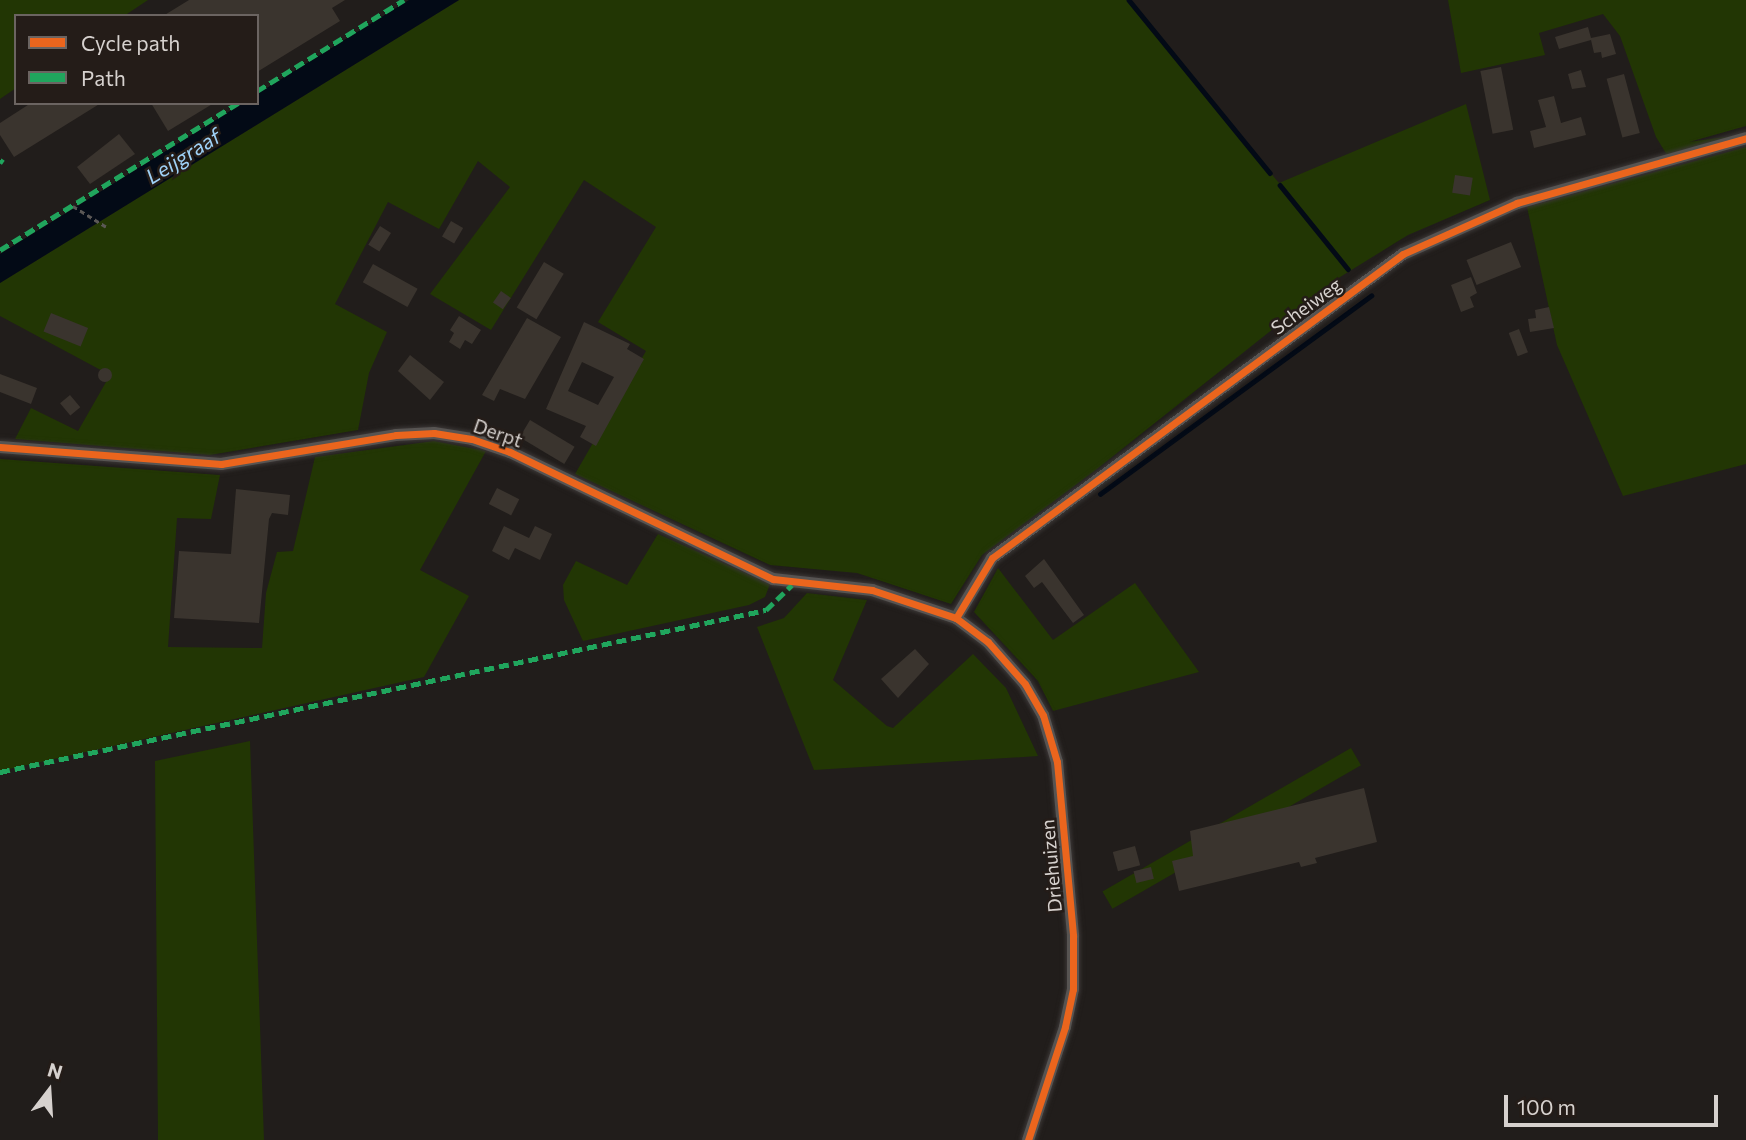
<!DOCTYPE html>
<style>
body{margin:0}
#map{position:relative;width:1746px;height:1140px;overflow:hidden;background:#211d1b;font-family:Commissioner,sans-serif}
div>[style]{position:absolute}
.green>*{inset:0;background:#223604;transform-origin:0 0}
.water>*{inset:0;background:#030a16}
.stream>*{height:4.5px;margin:-2.25px;padding:0 2.25px;transform-origin:2.25px;border-radius:2.25px;background:#030a16}
.building>*{inset:0;background:#3a342e;transform-origin:0 0}
.round{border-radius:50%}
.path>*{height:2.5px;margin-top:-1.25px;transform-origin:0;background:repeating-linear-gradient(90deg,#5b5856 0 5px,transparent 0 8.5px)}
.roads{filter:drop-shadow(0 0 2px #3b3736) drop-shadow(0 0 2px #3b3736)}
.street>*{height:12px;margin:-6px;padding:0 6px;transform-origin:6px;border-radius:6px;background:#575452}
.quiet>*{height:5px;margin-top:-2.5px;transform-origin:0;background:repeating-linear-gradient(90deg,#20a55d 0 10px,transparent 0 15px)}
.cycleway>*{height:7px;margin:-3.5px;padding:0 3.5px;transform-origin:3.5px;border-radius:3.5px;background:#eb651d}
span{translate:-50% -50%;white-space:nowrap;text-align:center;line-height:1.15;-webkit-text-stroke:5px #241c18;paint-order:stroke}
.street-label{font-size:19px;color:#d6d1ce}
.water-label{font-size:21px;color:#9fd1f7;font-style:italic}
.legend{position:absolute;left:14px;top:14px;width:245px;height:91px;box-sizing:border-box;background:#241c18;border:2px solid #6b6461;margin:0;padding:9px 12px;list-style:none;font-size:21px;color:#d6d1ce}
.legend li{display:flex;align-items:center;gap:14px;height:35px}
.legend b{width:35px;border:2px solid #6b6461}
.north{position:absolute;left:14px;top:1056px;width:70px;height:70px;-webkit-text-stroke:5px #241c18;paint-order:stroke;rotate:17deg;font-size:19px;font-weight:700;line-height:28px;text-align:center;color:#d6d1ce}
.north::after{content:'';display:block;margin:auto;width:24px;height:32px;background:#d6d1ce;clip-path:polygon(50% 0,100% 100%,50% 72%,0 100%)}
.scale{position:absolute;left:1504px;top:1095px;width:214px;height:32px;box-sizing:border-box;border:4px solid #d6d1ce;border-top:0;padding-left:9px;font-size:21px;line-height:24px;white-space:nowrap;color:#d6d1ce;-webkit-text-stroke:5px #241c18;paint-order:stroke}
</style>
<div id="map">
<div class="green">
<i style="clip-path:polygon(0 0,148px 0,124px 16px,16px 16px,16px 88px,0 99px)"></i>
<i style="clip-path:polygon(459px 0,1127px 0,1279px 183px,1466px 104px,1490px 200px,1408px 235px,1332px 282px,1097px 469px,982px 555px,951px 604px,857px 573px,770px 565px,575px 474px,646px 351px,598px 322px,656px 227px,584px 180px,491px 330px,430px 294px,510px 187px,478px 161px,439px 229px,388px 202px,335px 304px,387px 332px,369px 373px,358px 430px,210px 455px,15px 439px,31px 408px,78px 431px,110px 375px,0 316px,0 283px)"></i>
<i style="clip-path:polygon(1448px 0,1746px 0,1746px 126px,1689px 142px,1746px 134px,1667px 155px,1656px 137px,1620px 36px,1603px 14px,1539px 33px,1545px 55px,1461px 73px)"></i>
<i style="clip-path:polygon(1746px 147px,1746px 464px,1623px 496px,1557px 345px,1527px 207px)"></i>
<i style="clip-path:polygon(434px 441px,486px 451px,420px 570px,469px 596px,424px 677px,0 771px,0 459px,220px 475px,211px 519px,177px 518px,168px 647px,262px 648px,266px 593px,277px 552px,293px 551px,315px 457px)"></i>
<i style="clip-path:polygon(658px 534px,770px 584px,765px 597px,749px 605px,583px 641px,564px 600px,563px 585px,576px 561px,627px 585px)"></i>
<i style="clip-path:polygon(998px 568px,1053px 640px,1135px 583px,1199px 672px,1053px 711px,1038px 681px,974px 612px)"></i>
<i style="clip-path:polygon(807px 593px,867px 600px,833px 680px,887px 726px,893px 728px,973px 654px,1006px 688px,1038px 756px,814px 770px,757px 627px,784px 618px)"></i>
<i style="clip-path:polygon(250px 741px,264px 1140px,158px 1140px,155px 761px)"></i>
<i style="left:1351px;top:748px;width:20px;height:287px;rotate:60deg"></i>
</div>
<div class="water">
<i style="clip-path:polygon(409px 0,459px 0,0 283px,0 254px,243px 103px,257px 103px,257px 94px)"></i>
</div>
<div class="stream">
<i style="left:1129px;top:0;width:223px;rotate:50.8deg"></i>
<i style="left:1280px;top:185px;width:108px;rotate:51deg"></i>
<i style="left:1100px;top:494px;width:336px;rotate:-36.2deg"></i>
</div>
<div class="building">
<i style="clip-path:polygon(189px 0,345px 0,332px 8px,340px 21px,257px 72px,257px 16px,163px 16px)"></i>
<i style="clip-path:polygon(1588px 27px,1591px 38px,1610px 34px,1616px 54px,1602px 58px,1601px 52px,1594px 53px,1591px 40px,1559px 49px,1555px 37px)"></i>
<i style="left:1501px;top:67px;width:64px;height:21px;rotate:79deg"></i>
<i style="clip-path:polygon(1581px 70px,1586px 87px,1572px 89px,1568px 74px)"></i>
<i style="left:1624px;top:74px;width:61px;height:18px;rotate:75deg"></i>
<i style="clip-path:polygon(1554px 96px,1561px 123px,1581px 117px,1586px 135px,1534px 148px,1530px 131px,1546px 127px,1538px 100px)"></i>
<i style="clip-path:polygon(31px 103px,101px 103px,14px 157px,0 135px,0 123px)"></i>
<i style="clip-path:polygon(151px 103px,214px 103px,168px 131px)"></i>
<i style="clip-path:polygon(119px 134px,135px 154px,90px 184px,77px 167px)"></i>
<i style="left:1455px;top:175px;width:18px;height:18px;rotate:9deg"></i>
<i style="left:451px;top:221px;width:14px;height:18px;rotate:30deg"></i>
<i style="left:380px;top:226px;width:13px;height:22px;rotate:32deg"></i>
<i style="left:1511px;top:242px;width:27px;height:48px;rotate:68deg"></i>
<i style="left:544px;top:262px;width:23px;height:53px;rotate:31deg"></i>
<i style="left:373px;top:264px;width:51px;height:21px;rotate:29deg"></i>
<i style="clip-path:polygon(1471px 277px,1477px 293px,1470px 297px,1474px 307px,1461px 312px,1451px 285px)"></i>
<i style="left:501px;top:291px;width:12px;height:14px;rotate:35deg"></i>
<i style="clip-path:polygon(1549px 307px,1554px 328px,1530px 332px,1528px 319px,1536px 318px,1535px 310px)"></i>
<i style="left:51px;top:313px;width:40px;height:20px;rotate:22deg"></i>
<i style="clip-path:polygon(459px 316px,481px 330px,472px 344px,465px 340px,460px 349px,449px 342px,454px 333px,450px 330px)"></i>
<i style="clip-path:polygon(527px 318px,561px 337px,525px 399px,500px 389px,494px 401px,482px 395px)"></i>
<i style="clip-path:polygon(evenodd,584px 322px,630px 344px,627px 349px,644px 359px,596px 446px,580px 437px,586px 426px,546px 409px,584px 322px,582px 362px,614px 377px,598px 405px,568px 391px,582px 362px)"></i>
<i style="left:1519px;top:329px;width:25px;height:11px;rotate:69deg"></i>
<i style="clip-path:polygon(410px 355px,444px 382px,430px 400px,398px 371px)"></i>
<i class="round" style="left:98px;top:368px;width:14px;height:14px"></i>
<i style="clip-path:polygon(0 374px,37px 388px,31px 404px,0 392px)"></i>
<i style="left:70px;top:395px;width:16px;height:13px;rotate:50deg"></i>
<i style="left:530px;top:420px;width:52px;height:20px;rotate:31deg"></i>
<i style="left:497px;top:488px;width:25px;height:18px;rotate:27deg"></i>
<i style="clip-path:polygon(236px 489px,290px 495px,288px 515px,272px 513px,269px 519px,259px 623px,174px 618px,179px 551px,231px 554px)"></i>
<i style="clip-path:polygon(504px 526px,529px 538px,535px 526px,552px 534px,540px 560px,515px 548px,509px 560px,492px 551px)"></i>
<i style="clip-path:polygon(1044px 559px,1084px 615px,1073px 623px,1042px 582px,1034px 588px,1025px 576px)"></i>
<i style="clip-path:polygon(915px 649px,929px 664px,898px 698px,881px 679px)"></i>
<i style="clip-path:polygon(1364px 788px,1377px 842px,1315px 858px,1317px 863px,1301px 867px,1299px 862px,1179px 891px,1172px 861px,1193px 856px,1190px 831px)"></i>
<i style="left:1135px;top:846px;width:20px;height:23px;rotate:75deg"></i>
<i style="left:1151px;top:867px;width:12px;height:18px;rotate:76deg"></i>
</div>
<div class="path">
<i style="left:73px;top:206px;width:39px;rotate:32deg"></i>
</div>
<div class="roads">
<div class="street">
<i style="left:0;top:447px;width:222px;rotate:4.4deg"></i>
<i style="left:221px;top:464px;width:177px;rotate:-9.4deg"></i>
<i style="left:396px;top:435px;width:38px;rotate:-3deg"></i>
<i style="left:434px;top:433px;width:38px;rotate:9deg"></i>
<i style="left:472px;top:439px;width:40px;rotate:18.9deg"></i>
<i style="left:510px;top:452px;width:292px;rotate:25.8deg"></i>
<i style="left:773px;top:579px;width:100px;rotate:6.3deg"></i>
<i style="left:872px;top:590px;width:89px;rotate:18.4deg"></i>
<i style="left:956px;top:618px;width:40px;rotate:37deg"></i>
<i style="left:988px;top:642px;width:56px;rotate:48.6deg"></i>
<i style="left:1025px;top:684px;width:36px;rotate:60deg"></i>
<i style="left:1043px;top:715px;width:49px;rotate:73.4deg"></i>
<i style="left:1057px;top:762px;width:175px;rotate:84.7deg"></i>
<i style="left:1073px;top:936px;width:53px;rotate:90deg"></i>
<i style="left:1073px;top:989px;width:39px;rotate:102deg"></i>
<i style="left:1065px;top:1027px;width:119px;rotate:108.1deg"></i>
<i style="left:956px;top:618px;width:70px;rotate:-59deg"></i>
<i style="left:992px;top:558px;width:511px;rotate:-36.49deg"></i>
<i style="left:1403px;top:254px;width:125px;rotate:-24.1deg"></i>
<i style="left:1517px;top:203px;width:238px;rotate:-15.8deg"></i>
</div>
</div>
<div class="quiet">
<i style="left:257px;top:91px;width:173px;rotate:-31.8deg"></i>
<i style="left:0;top:160px;width:4px;rotate:34deg"></i>
<i style="left:0;top:250px;width:280px;rotate:-31.7deg"></i>
<i style="left:0;top:772px;width:783px;rotate:-11.94deg"></i>
<i style="left:766px;top:610px;width:36px;rotate:-44deg"></i>
</div>
<div class="cycleway">
<i style="left:0;top:447px;width:222px;rotate:4.4deg"></i>
<i style="left:221px;top:464px;width:177px;rotate:-9.4deg"></i>
<i style="left:396px;top:435px;width:38px;rotate:-3deg"></i>
<i style="left:434px;top:433px;width:38px;rotate:9deg"></i>
<i style="left:472px;top:439px;width:40px;rotate:18.9deg"></i>
<i style="left:510px;top:452px;width:292px;rotate:25.8deg"></i>
<i style="left:773px;top:579px;width:100px;rotate:6.3deg"></i>
<i style="left:872px;top:590px;width:89px;rotate:18.4deg"></i>
<i style="left:956px;top:618px;width:40px;rotate:37deg"></i>
<i style="left:988px;top:642px;width:56px;rotate:48.6deg"></i>
<i style="left:1025px;top:684px;width:36px;rotate:60deg"></i>
<i style="left:1043px;top:715px;width:49px;rotate:73.4deg"></i>
<i style="left:1057px;top:762px;width:175px;rotate:84.7deg"></i>
<i style="left:1073px;top:936px;width:53px;rotate:90deg"></i>
<i style="left:1073px;top:989px;width:39px;rotate:102deg"></i>
<i style="left:1065px;top:1027px;width:119px;rotate:108.1deg"></i>
<i style="left:956px;top:618px;width:70px;rotate:-59deg"></i>
<i style="left:992px;top:558px;width:511px;rotate:-36.49deg"></i>
<i style="left:1403px;top:254px;width:125px;rotate:-24.1deg"></i>
<i style="left:1517px;top:203px;width:238px;rotate:-15.8deg"></i>
</div>
<div class="street-label">
<span style="left:1306px;top:306px;rotate:-36deg">Scheiweg</span>
<span style="left:498px;top:433px;rotate:19deg">Derpt</span>
<span style="left:1051px;top:866px;rotate:-95deg">Driehuizen</span>
</div>
<div class="water-label">
<span style="left:183px;top:156px;rotate:-32deg">Leijgraaf</span>
</div>
<ul class="legend">
<li><b style="height:9px;background:#eb651d"></b>Cycle path</li>
<li><b style="height:9px;background:#20a55d"></b>Path</li>
</ul>
<div class="north">N</div>
<div class="scale">100 m</div>
</div>
